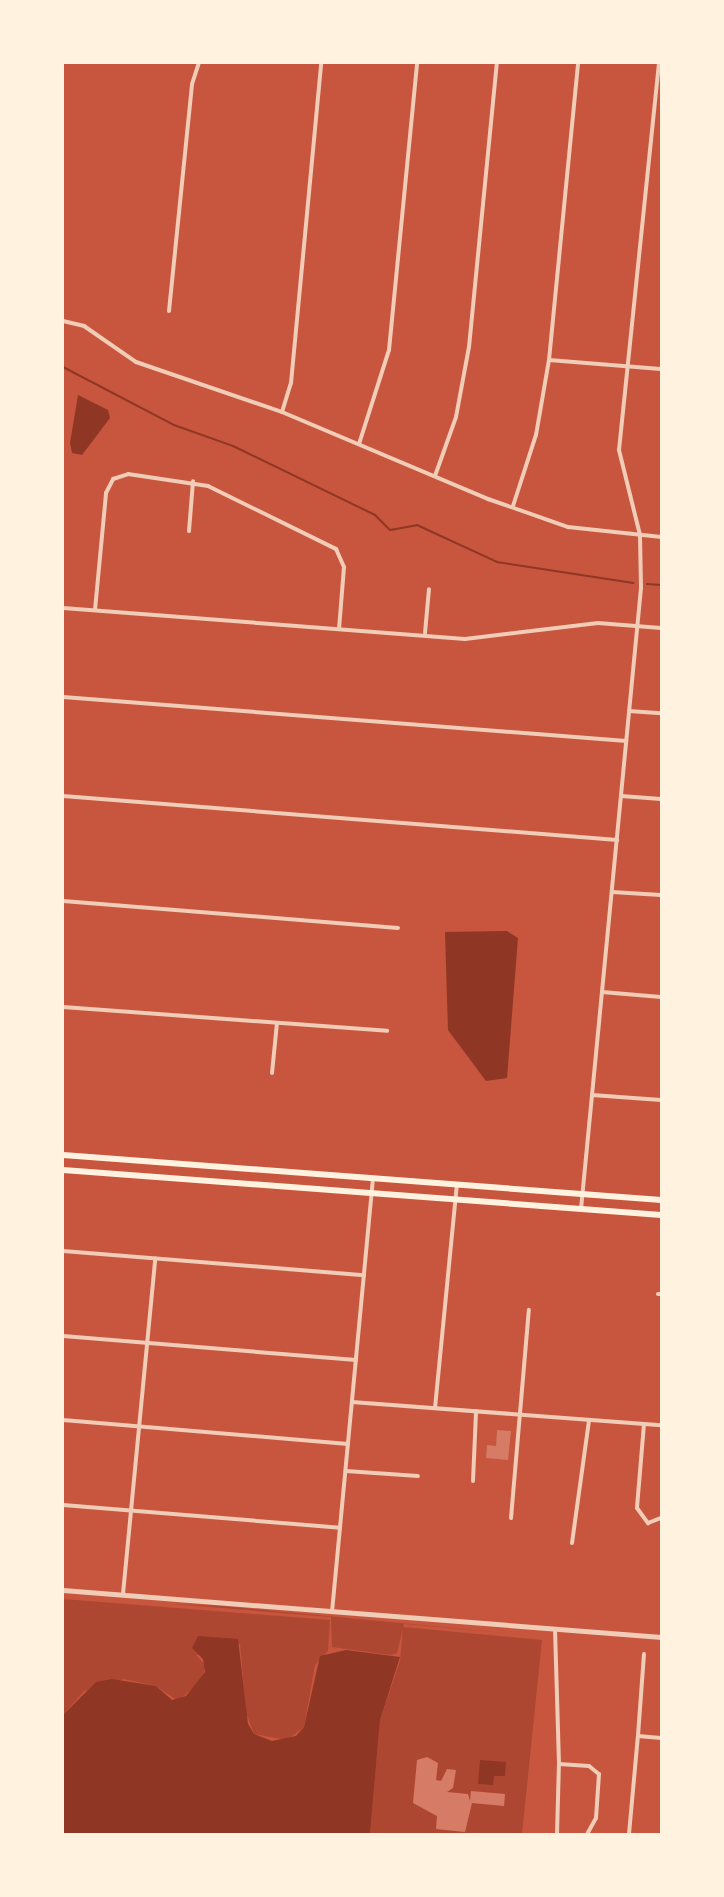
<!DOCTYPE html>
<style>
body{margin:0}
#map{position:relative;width:724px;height:1897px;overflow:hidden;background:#c8553d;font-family:"Sofia Sans Condensed",sans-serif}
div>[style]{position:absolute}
.green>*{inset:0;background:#ae4732}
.water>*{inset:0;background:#8f3625}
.stream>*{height:2px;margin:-1px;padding:0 1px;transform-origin:1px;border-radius:1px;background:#8f3625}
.building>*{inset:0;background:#d67c66}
.minor>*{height:4px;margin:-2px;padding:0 2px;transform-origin:2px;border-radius:2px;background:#f1ccb7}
.tertiary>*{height:4.5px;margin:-2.25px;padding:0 2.25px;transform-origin:2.25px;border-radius:2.25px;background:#f1ccb7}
.primary>*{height:6px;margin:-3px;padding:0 3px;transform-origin:3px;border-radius:3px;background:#fff3e0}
span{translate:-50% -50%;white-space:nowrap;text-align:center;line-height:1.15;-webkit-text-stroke:4.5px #fff3e0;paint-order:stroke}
.frame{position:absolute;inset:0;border:64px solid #fff3e0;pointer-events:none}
</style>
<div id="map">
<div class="green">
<i style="clip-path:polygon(63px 1599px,330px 1620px,328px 1651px,315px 1665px,304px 1727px,287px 1740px,254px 1734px,246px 1712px,240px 1644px,196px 1655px,205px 1665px,203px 1679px,178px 1701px,156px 1686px,124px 1679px,84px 1691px,63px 1715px)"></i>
<i style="clip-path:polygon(173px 1604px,222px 1606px,516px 1634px,404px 1624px,397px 1653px,391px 1655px,332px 1647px,331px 1617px)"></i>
<i style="clip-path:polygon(403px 1627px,542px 1640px,522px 1834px,370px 1834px,380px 1720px,400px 1661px)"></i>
</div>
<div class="water">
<i style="clip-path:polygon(78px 395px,108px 410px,110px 418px,82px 455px,72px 453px,70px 443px)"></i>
<i style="clip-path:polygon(507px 931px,518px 938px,507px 1078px,486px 1081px,448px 1030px,445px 932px)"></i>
<i style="clip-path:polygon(198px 1636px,238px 1639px,248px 1724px,254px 1734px,272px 1741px,296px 1736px,304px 1727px,320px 1656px,346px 1650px,400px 1657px,380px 1720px,370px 1834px,63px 1834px,63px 1715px,96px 1682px,112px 1679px,156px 1686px,172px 1700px,186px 1696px,205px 1672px,203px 1659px,192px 1648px)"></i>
<i style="clip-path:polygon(480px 1760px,506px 1762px,505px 1776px,494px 1776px,493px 1785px,478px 1784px)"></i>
</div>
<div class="stream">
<i style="left:63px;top:367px;width:125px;rotate:27.6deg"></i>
<i style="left:174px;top:425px;width:63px;rotate:19.6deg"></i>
<i style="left:233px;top:446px;width:158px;rotate:25.9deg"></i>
<i style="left:375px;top:515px;width:21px;rotate:45deg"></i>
<i style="left:390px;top:530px;width:27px;rotate:-10deg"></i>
<i style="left:417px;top:525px;width:88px;rotate:24.8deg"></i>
<i style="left:497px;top:562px;width:138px;rotate:8.8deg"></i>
<i style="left:647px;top:584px;width:14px;rotate:4deg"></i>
</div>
<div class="building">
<i style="clip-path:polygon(497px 1430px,511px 1431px,508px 1460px,486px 1458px,487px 1445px,496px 1446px)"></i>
<i style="clip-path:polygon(427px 1757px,438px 1763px,436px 1780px,441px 1781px,447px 1769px,456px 1770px,453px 1788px,447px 1792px,468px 1794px,470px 1801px,471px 1791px,505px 1794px,504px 1806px,472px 1803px,465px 1832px,436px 1829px,437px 1816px,413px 1803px,417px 1760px)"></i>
</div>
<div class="minor">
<i style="left:169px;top:311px;width:228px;rotate:-84.2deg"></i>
<i style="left:192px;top:84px;width:22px;rotate:-72deg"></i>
<i style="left:63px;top:321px;width:22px;rotate:13deg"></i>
<i style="left:84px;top:326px;width:63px;rotate:34.7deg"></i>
<i style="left:136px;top:362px;width:154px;rotate:18.9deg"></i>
<i style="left:282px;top:412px;width:224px;rotate:22.9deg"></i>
<i style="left:488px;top:499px;width:85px;rotate:19.3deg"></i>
<i style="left:568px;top:527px;width:94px;rotate:6.1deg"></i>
<i style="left:549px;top:360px;width:112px;rotate:4.6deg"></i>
<i style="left:282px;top:412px;width:30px;rotate:-73deg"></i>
<i style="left:291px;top:383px;width:321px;rotate:-84.6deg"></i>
<i style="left:359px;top:444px;width:99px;rotate:-72.3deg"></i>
<i style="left:389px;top:350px;width:288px;rotate:-84.4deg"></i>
<i style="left:435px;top:476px;width:63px;rotate:-70.4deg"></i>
<i style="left:456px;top:417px;width:71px;rotate:-79.5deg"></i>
<i style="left:469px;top:347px;width:285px;rotate:-84.4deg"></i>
<i style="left:513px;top:506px;width:75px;rotate:-72.1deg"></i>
<i style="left:536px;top:435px;width:76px;rotate:-80.2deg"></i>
<i style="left:549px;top:360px;width:298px;rotate:-84.4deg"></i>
<i style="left:189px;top:531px;width:50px;rotate:-85.4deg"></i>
<i style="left:63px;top:608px;width:403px;rotate:4.4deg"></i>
<i style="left:465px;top:639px;width:134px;rotate:-6.9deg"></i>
<i style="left:598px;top:623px;width:63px;rotate:4.5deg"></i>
<i style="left:95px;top:610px;width:118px;rotate:-84.6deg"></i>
<i style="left:106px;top:493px;width:16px;rotate:-63deg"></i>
<i style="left:113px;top:479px;width:16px;rotate:-18deg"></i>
<i style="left:128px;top:474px;width:81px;rotate:8.5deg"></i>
<i style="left:208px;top:486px;width:143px;rotate:26.2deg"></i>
<i style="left:336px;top:549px;width:20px;rotate:66deg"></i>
<i style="left:344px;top:567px;width:62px;rotate:94.6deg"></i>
<i style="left:425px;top:633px;width:44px;rotate:-84.8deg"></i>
<i style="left:63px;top:697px;width:565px;rotate:4.47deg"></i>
<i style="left:629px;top:711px;width:32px;rotate:4deg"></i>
<i style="left:63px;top:796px;width:556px;rotate:4.54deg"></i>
<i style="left:621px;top:796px;width:40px;rotate:4.3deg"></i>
<i style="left:612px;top:892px;width:49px;rotate:3.5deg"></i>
<i style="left:63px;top:901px;width:336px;rotate:4.6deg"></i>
<i style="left:602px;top:992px;width:59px;rotate:4.8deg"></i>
<i style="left:63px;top:1007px;width:325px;rotate:4.2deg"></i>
<i style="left:272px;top:1073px;width:50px;rotate:-84.3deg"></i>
<i style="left:592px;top:1095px;width:69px;rotate:4.1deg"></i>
<i style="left:581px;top:1209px;width:624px;rotate:-84.48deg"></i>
<i style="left:641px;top:588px;width:53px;rotate:-91.1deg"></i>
<i style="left:640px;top:535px;width:88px;rotate:-103.9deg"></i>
<i style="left:619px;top:450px;width:389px;rotate:-84.1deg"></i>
<i style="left:63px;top:1251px;width:302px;rotate:4.6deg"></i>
<i style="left:658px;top:1294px;width:3px"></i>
<i style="left:63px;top:1336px;width:294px;rotate:4.7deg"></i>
<i style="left:352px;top:1402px;width:310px;rotate:4.3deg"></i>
<i style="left:435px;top:1408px;width:224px;rotate:-84.4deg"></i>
<i style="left:63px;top:1420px;width:286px;rotate:4.8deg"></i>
<i style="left:644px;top:1424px;width:84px;rotate:94.8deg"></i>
<i style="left:637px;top:1508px;width:19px;rotate:54deg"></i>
<i style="left:648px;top:1523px;width:14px;rotate:-21deg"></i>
<i style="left:346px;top:1471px;width:72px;rotate:4deg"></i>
<i style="left:473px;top:1481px;width:70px;rotate:-87.5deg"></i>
<i style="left:63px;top:1505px;width:278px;rotate:4.7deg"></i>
<i style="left:511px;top:1518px;width:209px;rotate:-85.1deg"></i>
<i style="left:572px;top:1543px;width:124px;rotate:-82.1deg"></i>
<i style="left:123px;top:1594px;width:337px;rotate:-84.5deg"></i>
<i style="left:332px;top:1612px;width:435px;rotate:-84.6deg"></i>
<i style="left:555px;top:1629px;width:135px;rotate:88.3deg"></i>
<i style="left:644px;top:1654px;width:82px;rotate:94.2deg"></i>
<i style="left:638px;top:1736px;width:23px;rotate:5deg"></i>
<i style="left:557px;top:1834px;width:70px;rotate:-88.4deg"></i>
<i style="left:559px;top:1764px;width:30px;rotate:4deg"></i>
<i style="left:589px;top:1766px;width:13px;rotate:39deg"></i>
<i style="left:599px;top:1774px;width:44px;rotate:93.9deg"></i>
<i style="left:596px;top:1818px;width:18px;rotate:119deg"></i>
<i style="left:629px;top:1834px;width:98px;rotate:-84.8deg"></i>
</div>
<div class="tertiary">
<i style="left:63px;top:1590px;width:600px;rotate:4.49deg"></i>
</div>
<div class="primary">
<i style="left:63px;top:1155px;width:600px;rotate:4.3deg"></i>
<i style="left:63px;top:1170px;width:600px;rotate:4.3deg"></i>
</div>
<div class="frame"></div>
</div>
